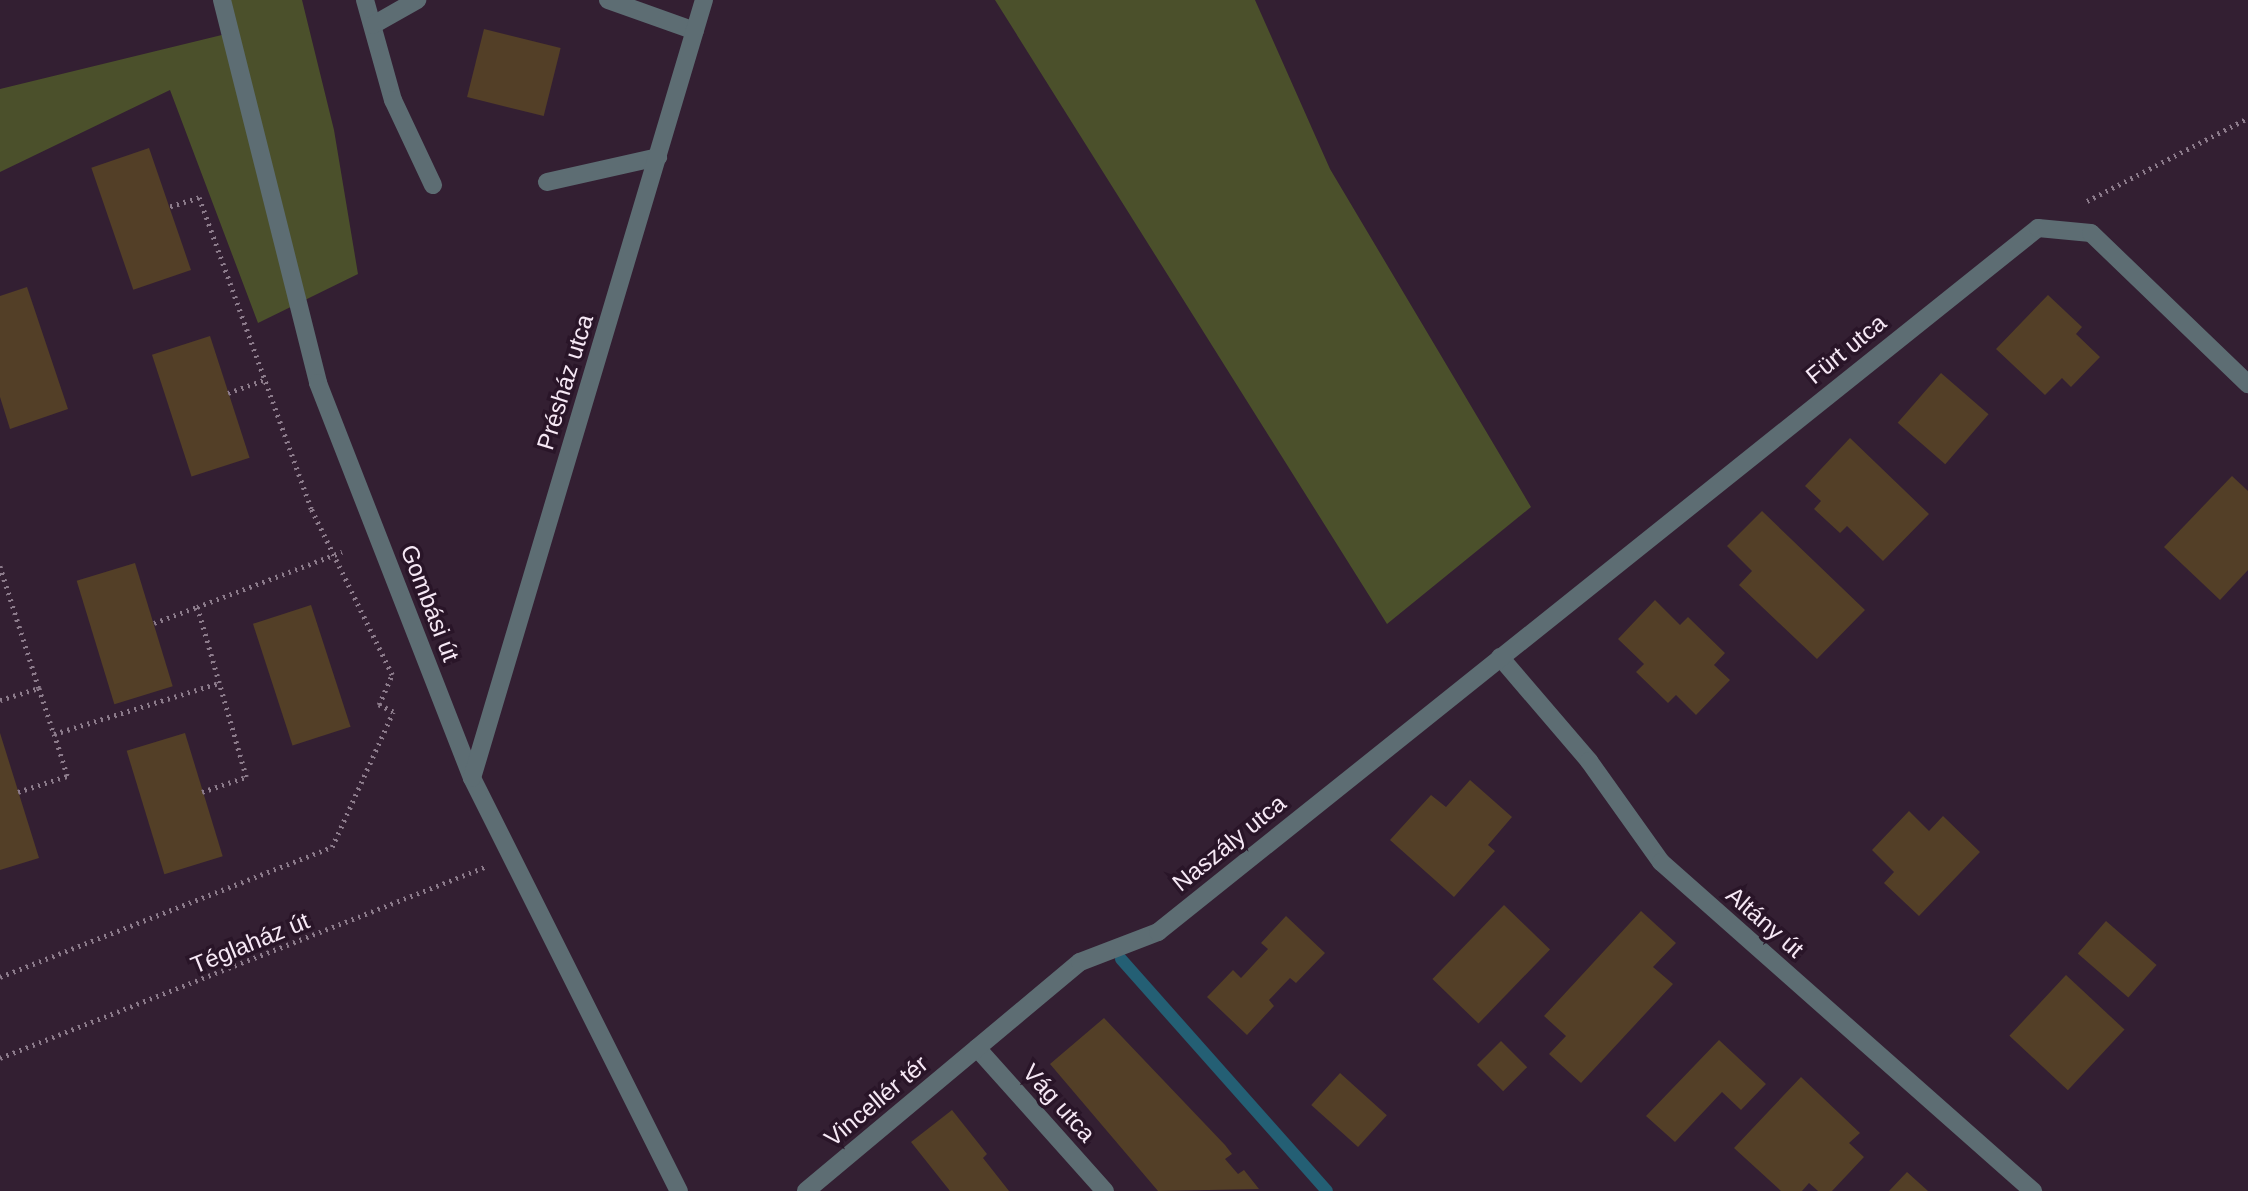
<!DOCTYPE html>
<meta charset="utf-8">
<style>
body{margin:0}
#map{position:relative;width:2248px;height:1191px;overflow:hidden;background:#331f32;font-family:Helvetica,sans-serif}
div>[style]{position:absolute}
.green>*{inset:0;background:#4b502b}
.stream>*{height:12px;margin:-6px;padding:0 6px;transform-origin:6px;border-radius:6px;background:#245f74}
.building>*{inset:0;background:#533f27;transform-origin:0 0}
.path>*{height:4.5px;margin-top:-2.25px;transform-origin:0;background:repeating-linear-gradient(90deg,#8c7b8b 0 2px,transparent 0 7px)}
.lane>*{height:18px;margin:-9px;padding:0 9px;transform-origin:9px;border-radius:9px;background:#5d6d73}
.street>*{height:18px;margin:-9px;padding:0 9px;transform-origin:9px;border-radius:9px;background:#5d6d73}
span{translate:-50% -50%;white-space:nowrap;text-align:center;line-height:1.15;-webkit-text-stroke:7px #291528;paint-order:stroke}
.street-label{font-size:24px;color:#f6e8f5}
</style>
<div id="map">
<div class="green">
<i style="clip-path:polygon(225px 0,302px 0,334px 130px,358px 274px,258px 323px,170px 90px,0 172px,0 89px,230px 33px)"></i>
<i style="clip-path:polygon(995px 0,1255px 0,1330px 169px,1531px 507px,1387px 624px)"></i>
</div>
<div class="stream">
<i style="left:1121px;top:959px;width:310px;rotate:48.4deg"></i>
</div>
<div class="building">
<i style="left:484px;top:29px;width:79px;height:70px;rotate:14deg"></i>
<i style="left:149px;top:148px;width:129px;height:61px;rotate:71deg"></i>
<i style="clip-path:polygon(27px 287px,68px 409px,10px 429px,0 397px,0 296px)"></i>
<i style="clip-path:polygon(2048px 295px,2082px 327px,2076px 334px,2100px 357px,2071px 387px,2062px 378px,2045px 395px,1996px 349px)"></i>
<i style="left:210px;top:336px;width:128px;height:61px;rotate:72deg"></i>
<i style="left:1941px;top:373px;width:63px;height:66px;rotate:41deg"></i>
<i style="clip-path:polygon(1850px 438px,1929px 514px,1883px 561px,1847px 526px,1840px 533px,1814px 509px,1821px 501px,1805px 486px)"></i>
<i style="clip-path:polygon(2232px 476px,2248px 491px,2248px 570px,2220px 600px,2164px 547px)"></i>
<i style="clip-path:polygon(1762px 511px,1865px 610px,1817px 659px,1739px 585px,1752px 571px,1727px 546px)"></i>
<i style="left:135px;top:563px;width:129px;height:61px;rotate:73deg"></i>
<i style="clip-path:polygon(1655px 600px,1680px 625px,1688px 617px,1725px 653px,1714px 665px,1730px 680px,1696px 715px,1676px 695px,1668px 703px,1636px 672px,1644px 664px,1618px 639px)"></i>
<i style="left:311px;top:605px;width:128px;height:61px;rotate:72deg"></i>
<i style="clip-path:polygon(0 733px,39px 858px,0 870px)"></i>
<i style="left:185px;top:733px;width:129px;height:61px;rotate:73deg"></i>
<i style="clip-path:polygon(1470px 780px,1512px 817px,1488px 845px,1495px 851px,1454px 897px,1390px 840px,1431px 795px,1446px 807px)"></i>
<i style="clip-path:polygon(1909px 811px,1929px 831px,1943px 816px,1980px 852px,1919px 916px,1884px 883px,1894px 872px,1872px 850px)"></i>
<i style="left:1504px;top:905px;width:64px;height:103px;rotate:44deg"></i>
<i style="clip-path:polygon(1641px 911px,1676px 943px,1653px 967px,1673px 984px,1581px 1083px,1549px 1054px,1566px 1036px,1544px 1016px)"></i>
<i style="clip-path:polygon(1286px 916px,1325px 953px,1296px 983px,1290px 978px,1269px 1000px,1274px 1006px,1247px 1035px,1207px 997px,1233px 970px,1241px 978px,1268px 949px,1261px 943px)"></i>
<i style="left:2106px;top:921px;width:67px;height:43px;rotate:41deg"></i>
<i style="left:2066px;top:975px;width:80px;height:83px;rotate:43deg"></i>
<i style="clip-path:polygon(1104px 1018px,1225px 1145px,1232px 1154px,1225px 1159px,1238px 1174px,1244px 1170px,1259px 1189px,1158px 1191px,1050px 1064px)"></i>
<i style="clip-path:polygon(1719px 1040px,1766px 1084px,1741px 1110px,1722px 1092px,1675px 1142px,1646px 1116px)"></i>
<i style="left:1501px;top:1041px;width:37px;height:34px;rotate:45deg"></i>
<i style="left:1340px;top:1073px;width:63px;height:43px;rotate:42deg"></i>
<i style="clip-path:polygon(1801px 1077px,1860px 1133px,1849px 1143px,1864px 1157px,1832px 1191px,1818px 1191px,1809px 1183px,1802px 1191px,1781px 1191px,1734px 1148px)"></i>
<i style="clip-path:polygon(952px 1110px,987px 1154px,983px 1158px,1009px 1191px,950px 1191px,911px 1142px)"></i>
<i style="clip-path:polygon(1907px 1172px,1928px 1191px,1889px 1191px)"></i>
</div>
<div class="path">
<i style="left:2087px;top:201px;width:181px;rotate:-27.3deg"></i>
<i style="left:228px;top:393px;width:38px;rotate:-20deg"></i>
<i style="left:0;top:566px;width:128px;rotate:72.3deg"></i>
<i style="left:154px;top:623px;width:46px;rotate:-20.4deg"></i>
<i style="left:0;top:700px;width:41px;rotate:-17.1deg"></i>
<i style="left:39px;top:688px;width:48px;rotate:71.9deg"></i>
<i style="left:54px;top:734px;width:173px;rotate:-17.2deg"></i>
<i style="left:219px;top:683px;width:79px;rotate:-106.1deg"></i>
<i style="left:197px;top:607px;width:155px;rotate:-20.8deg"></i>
<i style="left:18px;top:792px;width:52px;rotate:-18.1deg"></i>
<i style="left:67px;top:776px;width:44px;rotate:-107.2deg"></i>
<i style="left:202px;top:792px;width:46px;rotate:-18.8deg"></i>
<i style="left:246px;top:777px;width:98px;rotate:-106deg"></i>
<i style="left:0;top:977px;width:357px;rotate:-21.4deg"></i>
<i style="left:332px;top:847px;width:148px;rotate:-65.7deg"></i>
<i style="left:393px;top:712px;width:16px;rotate:-153deg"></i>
<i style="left:379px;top:705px;width:33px;rotate:-67deg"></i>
<i style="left:392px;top:675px;width:185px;rotate:-116deg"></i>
<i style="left:311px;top:509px;width:331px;rotate:-109.8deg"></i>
<i style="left:199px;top:198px;width:31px;rotate:163deg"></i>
<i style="left:0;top:1058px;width:521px;rotate:-21.5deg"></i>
</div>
<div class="lane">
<i style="left:365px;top:0;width:104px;rotate:74.4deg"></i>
<i style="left:393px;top:100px;width:94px;rotate:64.8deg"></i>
<i style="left:608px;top:0;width:92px;rotate:19.6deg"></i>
<i style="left:373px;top:25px;width:51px;rotate:-29.6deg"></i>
<i style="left:547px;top:182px;width:114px;rotate:-12.7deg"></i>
</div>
<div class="street">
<i style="left:222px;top:0;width:395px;rotate:75.9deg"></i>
<i style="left:318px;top:383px;width:424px;rotate:68.7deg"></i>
<i style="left:472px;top:778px;width:462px;rotate:63.4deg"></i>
<i style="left:1500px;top:657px;width:137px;rotate:49.4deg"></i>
<i style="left:1589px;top:761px;width:124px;rotate:54.5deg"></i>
<i style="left:1661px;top:862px;width:497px;rotate:41.5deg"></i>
<i style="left:472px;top:778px;width:812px;rotate:-73.4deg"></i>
<i style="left:977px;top:1048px;width:192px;rotate:48.2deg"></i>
<i style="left:806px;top:1191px;width:357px;rotate:-39.9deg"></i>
<i style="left:1080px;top:962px;width:84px;rotate:-21deg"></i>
<i style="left:1158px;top:932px;width:1127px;rotate:-38.66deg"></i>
<i style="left:2038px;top:228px;width:53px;rotate:5.4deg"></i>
<i style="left:2091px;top:233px;width:218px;rotate:43.9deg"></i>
</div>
<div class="street-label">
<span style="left:1846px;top:349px;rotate:-39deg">Fürt utca</span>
<span style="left:565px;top:382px;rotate:-73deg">Présház utca</span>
<span style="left:430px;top:603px;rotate:69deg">Gombási út</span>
<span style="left:1229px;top:843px;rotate:-39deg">Naszály utca</span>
<span style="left:1765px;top:922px;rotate:41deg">Altány út</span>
<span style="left:250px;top:943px;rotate:-22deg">Téglaház út</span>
<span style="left:876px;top:1101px;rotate:-40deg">Vincellér tér</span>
<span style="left:1059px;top:1103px;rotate:48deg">Vág utca</span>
</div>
</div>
